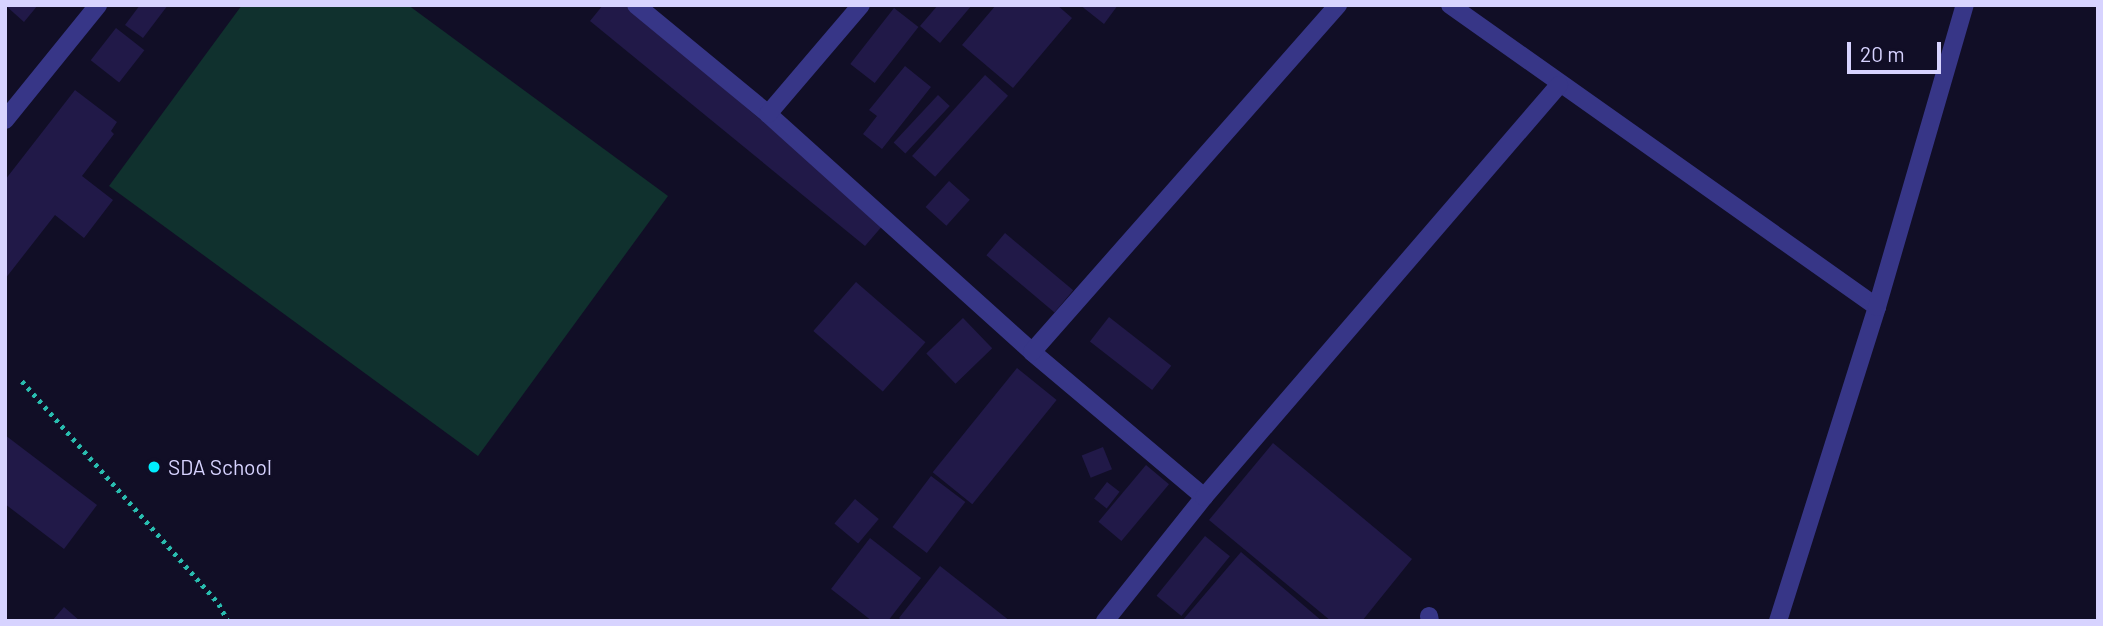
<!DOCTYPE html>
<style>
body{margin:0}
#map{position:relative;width:2103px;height:626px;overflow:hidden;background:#110e26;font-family:Barlow,sans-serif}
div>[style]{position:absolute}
.green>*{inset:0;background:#10312e}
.building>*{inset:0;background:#211948;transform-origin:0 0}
.path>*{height:4.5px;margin-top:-2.25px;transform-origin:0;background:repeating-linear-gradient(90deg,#29bdaf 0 3.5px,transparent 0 8.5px)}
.minor>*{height:18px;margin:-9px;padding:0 9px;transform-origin:9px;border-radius:9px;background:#373687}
.dots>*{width:19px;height:19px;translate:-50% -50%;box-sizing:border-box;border:4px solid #110e26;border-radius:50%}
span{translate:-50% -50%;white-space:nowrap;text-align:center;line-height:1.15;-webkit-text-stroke:6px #110e26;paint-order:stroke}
.poi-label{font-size:21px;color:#d7d3ff}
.left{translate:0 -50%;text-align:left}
.frame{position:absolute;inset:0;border:7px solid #d7d3ff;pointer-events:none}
.scale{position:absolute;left:1847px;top:42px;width:94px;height:32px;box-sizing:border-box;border:4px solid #d7d3ff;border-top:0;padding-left:9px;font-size:21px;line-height:24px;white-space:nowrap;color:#d7d3ff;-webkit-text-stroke:5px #110e26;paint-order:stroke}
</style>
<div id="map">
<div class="green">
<i style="clip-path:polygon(242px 5px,408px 5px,668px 196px,478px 456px,109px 186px)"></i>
</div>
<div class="building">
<i style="clip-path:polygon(5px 5px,38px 5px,24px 22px)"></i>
<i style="clip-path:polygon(140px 5px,168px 5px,143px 38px,125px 25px)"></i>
<i style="clip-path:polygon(603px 5px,625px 5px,884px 224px,865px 246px,590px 21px)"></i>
<i style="clip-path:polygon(938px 5px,972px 5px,940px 43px,920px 26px)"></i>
<i style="clip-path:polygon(996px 5px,1057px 5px,1072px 18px,1013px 88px,962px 45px)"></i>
<i style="clip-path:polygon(1080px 5px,1118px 5px,1104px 24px)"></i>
<i style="left:894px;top:8px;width:31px;height:71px;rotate:38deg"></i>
<i style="left:116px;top:28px;width:36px;height:41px;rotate:38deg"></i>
<i style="clip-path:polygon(905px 66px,931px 87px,882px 149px,863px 134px,877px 116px,869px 110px)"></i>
<i style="left:985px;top:75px;width:31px;height:109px;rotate:42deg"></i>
<i style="clip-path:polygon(75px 90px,117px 122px,111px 131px,114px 134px,82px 176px,113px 200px,84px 238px,55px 215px,5px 279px,5px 180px)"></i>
<i style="left:938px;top:95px;width:16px;height:65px;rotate:43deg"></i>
<i style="left:949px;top:181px;width:28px;height:35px;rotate:42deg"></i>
<i style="left:1005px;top:233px;width:89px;height:29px;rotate:40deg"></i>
<i style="left:856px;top:282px;width:92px;height:65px;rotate:41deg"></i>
<i style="left:1109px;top:317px;width:79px;height:31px;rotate:38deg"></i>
<i style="left:963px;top:318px;width:42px;height:51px;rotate:46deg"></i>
<i style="left:1017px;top:368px;width:51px;height:134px;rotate:39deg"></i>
<i style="clip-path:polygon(5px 435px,97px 505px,64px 549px,5px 504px)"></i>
<i style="clip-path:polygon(1273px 443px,1412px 559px,1362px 621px,1331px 621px,1209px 520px)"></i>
<i style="left:1103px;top:447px;width:24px;height:23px;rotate:68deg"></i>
<i style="left:1146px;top:465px;width:30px;height:74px;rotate:40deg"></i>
<i style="left:931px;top:476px;width:43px;height:64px;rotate:37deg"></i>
<i style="left:1107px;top:482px;width:16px;height:21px;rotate:38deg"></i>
<i style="left:855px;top:499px;width:31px;height:32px;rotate:40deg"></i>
<i style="left:1205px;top:536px;width:32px;height:77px;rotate:39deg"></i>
<i style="clip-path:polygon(870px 538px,921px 578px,888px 621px,872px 621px,831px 589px)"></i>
<i style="clip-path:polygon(1241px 552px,1322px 621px,1182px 621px)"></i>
<i style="clip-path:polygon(940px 566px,1010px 621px,903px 621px,899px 618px)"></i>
<i style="clip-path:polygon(64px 607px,80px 621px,52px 621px)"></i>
</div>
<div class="path">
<i style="left:22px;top:381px;width:298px;rotate:48.5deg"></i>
<i style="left:219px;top:604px;width:19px;rotate:62deg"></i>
</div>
<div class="minor">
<i style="left:636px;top:5px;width:171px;rotate:39.5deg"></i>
<i style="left:768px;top:114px;width:355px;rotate:42deg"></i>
<i style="left:1032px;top:352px;width:225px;rotate:40.1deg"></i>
<i style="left:1204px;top:497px;width:159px;rotate:128.6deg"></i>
<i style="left:1450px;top:5px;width:523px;rotate:35.27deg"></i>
<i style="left:768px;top:114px;width:143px;rotate:-49.5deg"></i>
<i style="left:5px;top:120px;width:148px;rotate:-51deg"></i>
<i style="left:1032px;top:352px;width:463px;rotate:-48.6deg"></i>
<i style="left:1204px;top:497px;width:544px;rotate:-49.25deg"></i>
<i style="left:1429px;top:616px;width:5px;rotate:79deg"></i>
<i style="left:1778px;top:621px;width:329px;rotate:-72.5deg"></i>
<i style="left:1877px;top:307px;width:315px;rotate:-73.8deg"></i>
</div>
<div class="dots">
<i style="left:154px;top:467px;background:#00edfe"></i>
</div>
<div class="poi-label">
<span class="left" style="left:168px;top:467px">SDA School</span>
</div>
<div class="frame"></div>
<div class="scale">20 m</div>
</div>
